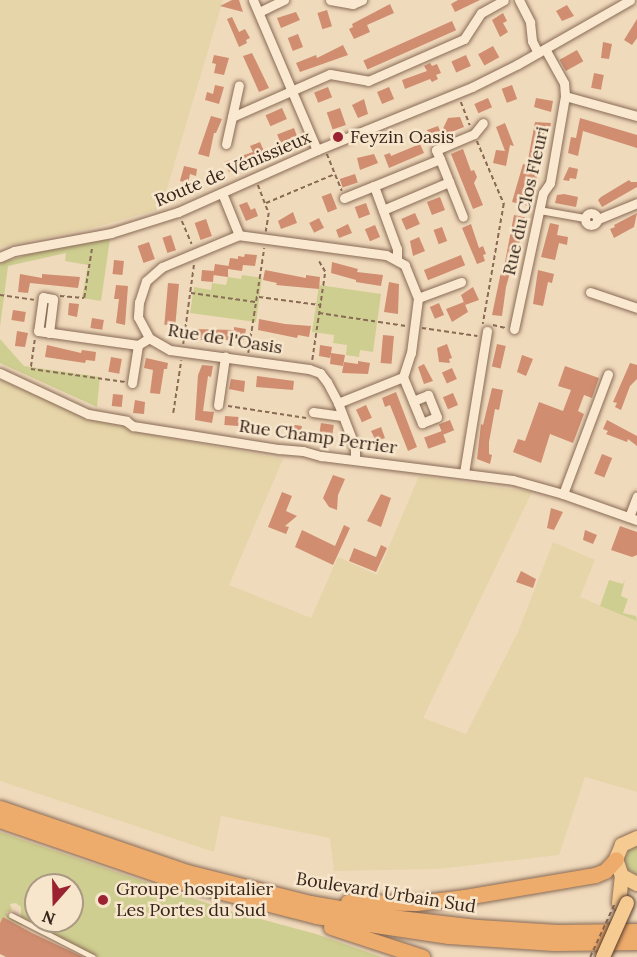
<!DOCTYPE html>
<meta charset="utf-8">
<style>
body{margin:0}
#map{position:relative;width:637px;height:957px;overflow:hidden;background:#f0dabc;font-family:Lora,serif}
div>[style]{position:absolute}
.farmland>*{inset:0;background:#e6d5a9}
.green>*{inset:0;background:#cece90}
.building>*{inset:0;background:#d08d70;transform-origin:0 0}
.path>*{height:1.5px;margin-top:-0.75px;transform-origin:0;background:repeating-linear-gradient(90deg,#886a55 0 4.5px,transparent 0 7.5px)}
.roads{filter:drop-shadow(0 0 2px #886a55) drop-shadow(0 0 2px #886a55)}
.service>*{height:4.5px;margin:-2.25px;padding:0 2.25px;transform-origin:2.25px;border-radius:2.25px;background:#fae9d0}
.pedestrian>*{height:7px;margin:-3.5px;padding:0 3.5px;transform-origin:3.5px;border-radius:3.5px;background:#fae9d0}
.minor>*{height:9px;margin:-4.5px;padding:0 4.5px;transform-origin:4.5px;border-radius:4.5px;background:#fae9d0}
.minor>.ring{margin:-4.5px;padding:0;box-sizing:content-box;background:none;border:9px solid #fae9d0;border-radius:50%}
.primary>*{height:14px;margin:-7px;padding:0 7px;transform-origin:7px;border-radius:7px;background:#f6cb91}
.trunk>*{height:15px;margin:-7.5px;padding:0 7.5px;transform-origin:7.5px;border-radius:7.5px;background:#eeac6c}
.path-bridge>*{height:1.5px;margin-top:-0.75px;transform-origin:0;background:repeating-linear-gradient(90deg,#886a55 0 4.5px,transparent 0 7.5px)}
.bridges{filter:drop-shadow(0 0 2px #55392a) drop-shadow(0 0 2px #55392a)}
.primary-bridge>*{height:14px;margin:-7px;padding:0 7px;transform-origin:7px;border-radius:7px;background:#f6cb91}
.dots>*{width:16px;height:16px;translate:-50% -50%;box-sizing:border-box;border:3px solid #f7e6cc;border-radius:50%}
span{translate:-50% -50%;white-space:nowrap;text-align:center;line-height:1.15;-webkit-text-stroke:5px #f7e6cc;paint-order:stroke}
.poi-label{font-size:18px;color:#36251b}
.left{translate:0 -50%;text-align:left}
.street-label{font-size:18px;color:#36251b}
.north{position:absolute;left:24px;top:873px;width:60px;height:60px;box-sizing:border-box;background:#f7e6cc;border:2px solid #aa9985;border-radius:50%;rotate:200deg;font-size:16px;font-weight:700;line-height:24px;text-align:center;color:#36251b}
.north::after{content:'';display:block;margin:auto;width:21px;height:27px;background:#9a2231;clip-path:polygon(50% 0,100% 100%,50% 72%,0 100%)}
</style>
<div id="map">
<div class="farmland">
<i style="clip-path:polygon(0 0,223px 0,161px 209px,88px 229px,0 247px)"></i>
<i style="clip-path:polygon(0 380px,80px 414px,153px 435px,283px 459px,229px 585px,311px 618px,338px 557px,377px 575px,419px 476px,532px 492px,423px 718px,466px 734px,518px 632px,553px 542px,595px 560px,580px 597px,637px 621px,637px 792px,585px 777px,559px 855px,438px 869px,334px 871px,330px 838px,221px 816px,214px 852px,0 781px)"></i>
</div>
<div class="green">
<i style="clip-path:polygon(110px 239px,101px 301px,82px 298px,88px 265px,65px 261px,66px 253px,8px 266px,0 327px,0 263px,30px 254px)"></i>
<i style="clip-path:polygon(242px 275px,262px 278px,256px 322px,190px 313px,194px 287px,211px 290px,212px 283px,226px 285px,228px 277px,241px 279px)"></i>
<i style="clip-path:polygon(319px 285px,381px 294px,373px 352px,360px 350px,359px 357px,346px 355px,347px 345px,333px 343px,334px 335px,312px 332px)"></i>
<i style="clip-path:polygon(0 339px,24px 366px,100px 377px,97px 407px,0 363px)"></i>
<i style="clip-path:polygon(625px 579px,621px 596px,628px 599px,623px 613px,636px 616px,637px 621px,600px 606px,609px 580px,623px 584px)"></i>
<i style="clip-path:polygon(evenodd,0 832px,227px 910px,316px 934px,382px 957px,97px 957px,21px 917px,21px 907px,16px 903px,10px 904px,12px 910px,6px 913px,23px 923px,22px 926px,4px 917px,0 923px,0 832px,36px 885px,72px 885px,72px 921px,36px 921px,36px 885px)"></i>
<i style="clip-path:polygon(637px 846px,637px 875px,626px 868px,624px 859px,629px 850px)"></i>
</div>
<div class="building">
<i style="clip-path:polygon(232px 0,239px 0,243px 12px,220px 6px)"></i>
<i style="clip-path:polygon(458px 0,480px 0,455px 12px,451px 4px)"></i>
<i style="clip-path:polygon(390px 4px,394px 13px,367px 25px,370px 32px,354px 39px,349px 29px,353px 27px,352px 24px)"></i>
<i style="clip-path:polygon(567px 5px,574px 16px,562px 21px,556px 11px)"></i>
<i style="left:327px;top:10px;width:17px;height:10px;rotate:73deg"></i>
<i style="clip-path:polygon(296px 12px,300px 20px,281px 28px,277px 18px)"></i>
<i style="clip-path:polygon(503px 13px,507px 21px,503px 23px,508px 32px,500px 37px,492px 20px)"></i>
<i style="clip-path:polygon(232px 17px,239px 32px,245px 29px,250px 38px,246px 40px,247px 43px,239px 47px,227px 19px)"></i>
<i style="clip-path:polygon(637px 19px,637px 38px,632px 45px,624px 40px)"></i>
<i style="left:452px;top:21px;width:10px;height:97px;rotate:66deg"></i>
<i style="left:298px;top:34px;width:14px;height:11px;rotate:69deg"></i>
<i style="clip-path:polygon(603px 42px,612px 44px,609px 59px,601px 58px)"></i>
<i style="clip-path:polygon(343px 45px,348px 55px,300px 72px,296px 63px,316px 55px,317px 58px)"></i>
<i style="left:493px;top:46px;width:13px;height:17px;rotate:61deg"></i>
<i style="left:577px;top:50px;width:13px;height:20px;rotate:61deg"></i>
<i style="clip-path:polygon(252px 53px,269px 88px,259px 92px,243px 56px)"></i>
<i style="clip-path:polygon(214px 55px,229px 58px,224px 75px,214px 73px,216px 64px,212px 63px)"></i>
<i style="left:466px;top:55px;width:12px;height:16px;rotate:66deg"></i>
<i style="clip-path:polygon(430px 63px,432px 66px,437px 64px,441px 73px,436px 75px,438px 79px,432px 82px,430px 79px,405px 89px,402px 80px,427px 71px,424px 66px)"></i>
<i style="left:594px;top:73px;width:10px;height:15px;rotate:11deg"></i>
<i style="clip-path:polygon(215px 85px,224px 87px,219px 104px,205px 100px,207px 92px,213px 94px)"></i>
<i style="left:512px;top:85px;width:15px;height:11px;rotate:70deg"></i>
<i style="left:328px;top:87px;width:11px;height:15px;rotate:68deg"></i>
<i style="left:389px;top:87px;width:13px;height:13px;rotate:67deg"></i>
<i style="left:488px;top:98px;width:10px;height:15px;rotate:66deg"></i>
<i style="clip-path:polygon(536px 98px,553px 101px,551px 112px,534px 107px)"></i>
<i style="clip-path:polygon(364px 99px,368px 114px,358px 118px,352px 105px)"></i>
<i style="left:282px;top:108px;width:12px;height:18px;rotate:66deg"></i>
<i style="left:340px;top:108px;width:18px;height:14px;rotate:71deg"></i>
<i style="clip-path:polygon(211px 116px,222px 119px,216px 133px,214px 133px,209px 157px,198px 154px)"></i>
<i style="clip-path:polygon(460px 117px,464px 127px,431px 140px,427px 130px,438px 126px,441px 133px,448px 118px)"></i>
<i style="clip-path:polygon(580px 118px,637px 135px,637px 148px,583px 131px,578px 156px,568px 153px,571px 137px,576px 138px)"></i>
<i style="clip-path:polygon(535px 122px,551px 123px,548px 136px,543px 135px,536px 181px,526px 179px,522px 194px,529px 197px,528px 206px,512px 202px,523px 164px,527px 165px)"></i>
<i style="clip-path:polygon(505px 123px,514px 146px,510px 145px,506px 166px,493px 163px,496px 150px,505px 151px,496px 127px)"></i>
<i style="left:294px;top:128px;width:9px;height:18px;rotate:69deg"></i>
<i style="clip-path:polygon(260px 142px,267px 158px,229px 172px,224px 162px,253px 152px,250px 146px)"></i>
<i style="clip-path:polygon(420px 144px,424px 153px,389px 168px,384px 155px,390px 153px,391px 156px)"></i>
<i style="clip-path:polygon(463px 149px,471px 171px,474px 170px,477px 177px,474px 183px,483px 205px,473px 209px,451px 154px)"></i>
<i style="clip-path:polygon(374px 154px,378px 163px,360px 170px,357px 158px)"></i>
<i style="clip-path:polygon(184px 166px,197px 169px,196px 176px,190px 174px,188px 183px,180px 181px)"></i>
<i style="clip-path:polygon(569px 167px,578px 169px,576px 179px,570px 178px,569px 181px,563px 180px)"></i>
<i style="left:355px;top:174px;width:9px;height:16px;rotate:72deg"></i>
<i style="clip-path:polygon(629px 180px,631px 182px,637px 182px,637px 187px,602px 207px,598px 200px,601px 197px)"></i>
<i style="left:331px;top:193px;width:17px;height:10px;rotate:69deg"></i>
<i style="clip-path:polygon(564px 194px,578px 197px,576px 207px,555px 203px,557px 195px)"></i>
<i style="left:440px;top:197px;width:14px;height:14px;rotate:69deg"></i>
<i style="clip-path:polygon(247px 202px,251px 210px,255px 208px,258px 216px,246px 221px,239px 205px)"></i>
<i style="left:366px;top:203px;width:12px;height:12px;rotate:70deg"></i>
<i style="clip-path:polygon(293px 212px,297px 223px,281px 229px,278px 221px)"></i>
<i style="left:415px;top:213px;width:12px;height:15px;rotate:66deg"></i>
<i style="clip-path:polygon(637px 213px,634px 227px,614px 238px,610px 229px,615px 227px,614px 225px)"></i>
<i style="clip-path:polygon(514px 215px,528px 218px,527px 225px,522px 225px,519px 250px,516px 258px,514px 258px,506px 287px,502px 316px,492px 315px,502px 267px,504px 267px)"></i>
<i style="left:319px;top:218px;width:11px;height:11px;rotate:63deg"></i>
<i style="left:206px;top:219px;width:18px;height:12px;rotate:71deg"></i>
<i style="clip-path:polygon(550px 223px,559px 225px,557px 235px,568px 237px,567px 245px,559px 243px,555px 260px,541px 257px)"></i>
<i style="clip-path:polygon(348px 224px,352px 233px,339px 238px,336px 230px)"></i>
<i style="clip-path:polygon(471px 224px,479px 248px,483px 246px,486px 254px,483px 255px,485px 261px,477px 264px,462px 228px)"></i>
<i style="left:375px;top:225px;width:13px;height:11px;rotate:67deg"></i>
<i style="left:442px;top:227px;width:15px;height:9px;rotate:70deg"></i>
<i style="left:171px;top:235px;width:16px;height:9px;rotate:72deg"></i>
<i style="clip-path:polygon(419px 237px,425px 251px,413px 256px,410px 241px)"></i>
<i style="left:149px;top:242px;width:18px;height:12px;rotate:71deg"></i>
<i style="clip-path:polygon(245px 254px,257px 255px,255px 266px,243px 265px,242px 271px,228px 269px,228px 277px,213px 275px,215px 264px,229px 266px,228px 269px,230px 258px,238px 259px,238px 256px,244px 257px)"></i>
<i style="left:461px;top:255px;width:11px;height:40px;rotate:68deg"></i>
<i style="left:114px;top:260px;width:10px;height:14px;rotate:6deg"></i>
<i style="clip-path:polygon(332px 262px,358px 269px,357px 272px,383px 275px,381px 286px,356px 282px,356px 280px,331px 273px)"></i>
<i style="left:202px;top:270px;width:12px;height:11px;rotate:5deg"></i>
<i style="clip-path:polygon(265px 270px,306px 278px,306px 275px,320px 277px,319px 289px,276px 285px,277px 283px,263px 280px)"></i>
<i style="clip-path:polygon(538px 270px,554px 274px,552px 283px,548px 282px,543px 306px,533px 304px)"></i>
<i style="clip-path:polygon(20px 274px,42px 278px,42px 274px,80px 277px,78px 288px,30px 283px,28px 293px,18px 292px)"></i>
<i style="clip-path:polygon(389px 282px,399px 284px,398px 314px,384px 312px)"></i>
<i style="left:168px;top:283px;width:11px;height:42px;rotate:5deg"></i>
<i style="clip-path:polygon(116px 285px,128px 286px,125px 325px,116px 323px,119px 299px,114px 299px)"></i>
<i style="clip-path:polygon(473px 287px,479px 300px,465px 305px,461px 295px)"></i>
<i style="clip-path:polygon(464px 302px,468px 312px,452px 322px,446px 309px)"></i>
<i style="clip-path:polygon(69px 303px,79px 304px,77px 317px,68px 315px)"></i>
<i style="left:439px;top:303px;width:13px;height:10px;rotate:67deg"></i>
<i style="left:13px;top:310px;width:13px;height:10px;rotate:9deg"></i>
<i style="left:92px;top:318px;width:12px;height:10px;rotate:9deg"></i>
<i style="clip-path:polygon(259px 319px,285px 324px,311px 326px,309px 337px,298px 335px,297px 338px,258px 330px)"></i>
<i style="clip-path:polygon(234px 327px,246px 329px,244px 340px,192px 340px,194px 329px,234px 330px)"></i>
<i style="clip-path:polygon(17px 331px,28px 333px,25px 347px,15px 346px)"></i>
<i style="left:383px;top:335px;width:11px;height:28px;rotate:5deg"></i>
<i style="clip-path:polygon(447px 344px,452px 358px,449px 359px,450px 363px,439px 362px,437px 348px)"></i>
<i style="left:497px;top:344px;width:9px;height:23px;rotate:13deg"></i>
<i style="clip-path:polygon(47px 345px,81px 353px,82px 350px,96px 352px,95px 361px,86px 360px,85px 363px,45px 357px)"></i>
<i style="clip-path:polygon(320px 345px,332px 347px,331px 353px,345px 355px,343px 366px,330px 364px,331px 354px,330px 358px,319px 356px)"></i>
<i style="clip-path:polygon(522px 355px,533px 359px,526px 376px,517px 372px)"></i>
<i style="left:111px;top:357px;width:11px;height:15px;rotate:10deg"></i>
<i style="clip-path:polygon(146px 358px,168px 363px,167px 369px,164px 369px,160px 394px,150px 393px,153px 370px,144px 368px)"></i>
<i style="clip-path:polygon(358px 361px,370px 363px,368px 374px,342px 373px,344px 362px,358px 364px)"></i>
<i style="clip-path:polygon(630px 363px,637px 365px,637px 379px,630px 386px,621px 410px,615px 407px,617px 403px,613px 402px)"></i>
<i style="clip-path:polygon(424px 364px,433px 381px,424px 384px,418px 367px)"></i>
<i style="clip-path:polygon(202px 365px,213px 366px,211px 377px,208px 376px,203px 411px,214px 412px,212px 423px,195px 420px,198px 375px)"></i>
<i style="clip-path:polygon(565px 366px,599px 378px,592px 398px,584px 395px,578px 411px,584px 414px,573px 443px,550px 434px,541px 463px,513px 452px,518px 439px,525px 441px,539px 402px,563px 411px,571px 390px,558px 386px)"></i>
<i style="left:452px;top:368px;width:12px;height:11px;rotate:66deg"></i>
<i style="clip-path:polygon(257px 376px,294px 381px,293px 390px,256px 387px)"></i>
<i style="clip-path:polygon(231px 379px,245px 381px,244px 392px,229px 389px)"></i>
<i style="clip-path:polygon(492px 388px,503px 390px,499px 410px,495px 409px,489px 442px,489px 454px,492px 455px,490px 464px,477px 459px,481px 424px,483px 425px)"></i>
<i style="clip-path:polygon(396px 392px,417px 447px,408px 451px,390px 405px,385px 407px,382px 398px)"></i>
<i style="left:453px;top:393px;width:13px;height:11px;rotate:67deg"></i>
<i style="left:113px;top:394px;width:10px;height:12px;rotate:6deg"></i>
<i style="clip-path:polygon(135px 400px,145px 402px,144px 414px,133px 413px)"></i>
<i style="left:366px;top:405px;width:14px;height:11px;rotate:65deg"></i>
<i style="left:225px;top:416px;width:14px;height:9px;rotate:4deg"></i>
<i style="left:450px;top:420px;width:11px;height:12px;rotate:68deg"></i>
<i style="clip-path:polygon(607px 420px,637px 436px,637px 446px,628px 439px,627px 442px,606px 434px,608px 431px,603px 429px)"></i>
<i style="left:321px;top:423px;width:13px;height:16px;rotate:9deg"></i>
<i style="left:288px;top:424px;width:14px;height:11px;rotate:8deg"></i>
<i style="clip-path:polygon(381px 427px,385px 438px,376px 441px,371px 431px)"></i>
<i style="left:442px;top:431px;width:12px;height:19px;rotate:70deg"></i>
<i style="left:602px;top:454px;width:11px;height:21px;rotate:22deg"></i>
<i style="clip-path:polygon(333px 475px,345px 479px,338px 495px,337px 510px,329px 507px,323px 498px)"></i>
<i style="clip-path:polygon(282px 492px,292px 496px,286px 511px,297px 516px,285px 526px,289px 527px,286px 534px,268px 527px)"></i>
<i style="clip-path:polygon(381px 494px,391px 498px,381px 527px,367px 521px)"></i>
<i style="clip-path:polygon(551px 508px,563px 512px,554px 530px,547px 528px)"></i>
<i style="clip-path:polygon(344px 525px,350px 528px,333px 565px,295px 547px,302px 530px,335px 546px)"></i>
<i style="clip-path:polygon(620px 526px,637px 532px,637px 555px,632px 557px,611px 550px)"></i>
<i style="clip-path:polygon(585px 530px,597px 535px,593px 544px,583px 540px)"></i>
<i style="clip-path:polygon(381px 545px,387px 548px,376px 572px,349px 561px,354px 548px,376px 557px)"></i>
<i style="clip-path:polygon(521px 571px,536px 579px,533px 588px,516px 582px)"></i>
<i style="clip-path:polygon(3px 917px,32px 933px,83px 957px,6px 957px,0 954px,0 923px)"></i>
</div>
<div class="path">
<i style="left:461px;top:102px;width:25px;rotate:69deg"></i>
<i style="left:477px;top:141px;width:69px;rotate:66.8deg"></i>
<i style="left:504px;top:204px;width:122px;rotate:99.9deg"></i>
<i style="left:327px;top:154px;width:40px;rotate:68deg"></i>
<i style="left:258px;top:185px;width:30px;rotate:69deg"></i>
<i style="left:269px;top:213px;width:19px;rotate:99deg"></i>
<i style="left:266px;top:203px;width:75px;rotate:-22.8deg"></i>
<i style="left:182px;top:221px;width:25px;rotate:67deg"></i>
<i style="left:191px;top:293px;width:65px;rotate:8deg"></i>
<i style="left:0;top:295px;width:35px;rotate:8deg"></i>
<i style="left:60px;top:296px;width:24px;rotate:5deg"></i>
<i style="left:84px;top:298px;width:52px;rotate:-81.1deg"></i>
<i style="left:259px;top:297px;width:61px;rotate:7.6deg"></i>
<i style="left:319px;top:313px;width:88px;rotate:8.5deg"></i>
<i style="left:493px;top:325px;width:13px;rotate:13deg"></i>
<i style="left:422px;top:328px;width:56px;rotate:8.3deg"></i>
<i style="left:35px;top:340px;width:29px;rotate:98deg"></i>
<i style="left:31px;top:369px;width:95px;rotate:7.9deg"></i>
<i style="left:183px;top:344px;width:82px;rotate:-82.3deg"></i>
<i style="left:248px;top:353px;width:106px;rotate:-81.3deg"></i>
<i style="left:312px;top:360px;width:89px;rotate:-81.6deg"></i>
<i style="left:325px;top:272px;width:12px;rotate:-121deg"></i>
<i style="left:228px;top:406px;width:79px;rotate:8.7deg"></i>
<i style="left:173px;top:413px;width:53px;rotate:-81.3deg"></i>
</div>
<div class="roads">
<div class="service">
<i style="left:11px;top:915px;width:92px;rotate:27.1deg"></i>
</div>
<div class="pedestrian">
<i style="left:539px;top:210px;width:47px;rotate:9.9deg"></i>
</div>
<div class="minor">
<i style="left:253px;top:0;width:163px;rotate:66.9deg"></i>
<i style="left:330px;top:0;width:23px;rotate:10deg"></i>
<i style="left:353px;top:4px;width:10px;rotate:-24deg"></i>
<i style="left:519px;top:0;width:25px;rotate:63deg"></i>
<i style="left:530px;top:22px;width:19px;rotate:84deg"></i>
<i style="left:532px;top:41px;width:13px;rotate:63deg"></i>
<i style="left:259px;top:12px;width:28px;rotate:-26deg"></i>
<i style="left:565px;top:96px;width:75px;rotate:15.5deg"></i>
<i style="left:232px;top:117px;width:107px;rotate:-23.7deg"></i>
<i style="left:330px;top:74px;width:39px;rotate:10deg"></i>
<i style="left:368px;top:81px;width:105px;rotate:-23.6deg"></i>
<i style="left:464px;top:39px;width:31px;rotate:-57deg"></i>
<i style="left:481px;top:13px;width:26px;rotate:-29deg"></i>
<i style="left:226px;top:144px;width:60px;rotate:-77.6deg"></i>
<i style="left:440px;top:159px;width:10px;rotate:-114deg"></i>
<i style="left:436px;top:150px;width:41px;rotate:-22.8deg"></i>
<i style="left:474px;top:134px;width:14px;rotate:-51deg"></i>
<i style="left:222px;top:193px;width:45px;rotate:68deg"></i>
<i style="left:239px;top:235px;width:83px;rotate:157.4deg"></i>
<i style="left:162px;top:267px;width:21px;rotate:139deg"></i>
<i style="left:146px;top:281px;width:22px;rotate:108deg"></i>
<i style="left:139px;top:302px;width:15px;rotate:94deg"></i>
<i style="left:138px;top:317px;width:24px;rotate:62deg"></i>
<i style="left:149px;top:338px;width:24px;rotate:30deg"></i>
<i style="left:170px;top:350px;width:140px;rotate:7.8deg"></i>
<i style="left:309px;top:369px;width:12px;rotate:20deg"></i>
<i style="left:320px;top:373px;width:11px;rotate:52deg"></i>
<i style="left:327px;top:382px;width:24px;rotate:62deg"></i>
<i style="left:338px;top:403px;width:70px;rotate:-21.8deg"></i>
<i style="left:403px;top:377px;width:25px;rotate:-72deg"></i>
<i style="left:411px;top:353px;width:55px;rotate:-82.7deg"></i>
<i style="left:418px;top:298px;width:35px;rotate:-112deg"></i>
<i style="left:405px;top:265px;width:21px;rotate:-152deg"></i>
<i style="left:386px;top:255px;width:148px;rotate:-172.3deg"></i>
<i style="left:344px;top:198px;width:32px;rotate:-22deg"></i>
<i style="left:383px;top:210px;width:72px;rotate:-23deg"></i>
<i class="ring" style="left:585px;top:213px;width:3px;height:3px"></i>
<i style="left:598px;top:219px;width:42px;rotate:-22.3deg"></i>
<i style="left:0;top:257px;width:15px;rotate:-23deg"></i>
<i style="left:14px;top:251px;width:99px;rotate:-10.5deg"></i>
<i style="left:111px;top:233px;width:70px;rotate:-17.4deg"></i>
<i style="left:178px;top:212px;width:152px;rotate:-24deg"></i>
<i style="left:317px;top:150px;width:167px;rotate:-22.1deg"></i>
<i style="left:472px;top:87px;width:51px;rotate:-26.6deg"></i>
<i style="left:518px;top:64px;width:129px;rotate:-29.7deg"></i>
<i style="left:397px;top:258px;width:9px;rotate:-90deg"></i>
<i style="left:397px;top:249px;width:67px;rotate:-110.1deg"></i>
<i style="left:374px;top:186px;width:71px;rotate:-22.2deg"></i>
<i style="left:440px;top:159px;width:62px;rotate:68.4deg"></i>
<i style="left:590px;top:292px;width:50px;rotate:18.8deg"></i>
<i style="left:418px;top:298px;width:46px;rotate:-20.4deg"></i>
<i style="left:514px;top:329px;width:139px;rotate:-78deg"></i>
<i style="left:543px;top:193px;width:12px;rotate:-55deg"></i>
<i style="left:550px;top:183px;width:88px;rotate:-80.2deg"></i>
<i style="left:565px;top:96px;width:13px;rotate:-94deg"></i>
<i style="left:564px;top:83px;width:39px;rotate:-119deg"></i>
<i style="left:49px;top:333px;width:34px;rotate:-83deg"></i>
<i style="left:53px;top:299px;width:10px;rotate:-169deg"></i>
<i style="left:43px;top:297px;width:34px;rotate:98deg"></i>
<i style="left:38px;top:331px;width:101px;rotate:8deg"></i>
<i style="left:138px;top:345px;width:13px;rotate:-32deg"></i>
<i style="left:0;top:373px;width:97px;rotate:25deg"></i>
<i style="left:88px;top:414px;width:39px;rotate:10deg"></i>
<i style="left:126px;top:421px;width:9px;rotate:36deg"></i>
<i style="left:133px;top:426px;width:148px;rotate:9deg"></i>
<i style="left:279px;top:449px;width:24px;rotate:5deg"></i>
<i style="left:303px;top:451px;width:19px;rotate:16deg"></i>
<i style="left:321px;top:456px;width:193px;rotate:7.1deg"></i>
<i style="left:513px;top:480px;width:52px;rotate:15.6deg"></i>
<i style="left:563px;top:494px;width:78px;rotate:19.4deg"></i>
<i style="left:403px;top:377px;width:50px;rotate:67.6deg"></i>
<i style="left:422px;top:423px;width:16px;rotate:-22deg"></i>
<i style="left:437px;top:417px;width:24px;rotate:-112deg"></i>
<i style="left:428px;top:395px;width:16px;rotate:158deg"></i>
<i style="left:132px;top:383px;width:38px;rotate:-81deg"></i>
<i style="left:338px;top:403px;width:47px;rotate:68.9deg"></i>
<i style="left:355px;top:447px;width:12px;rotate:90deg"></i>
<i style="left:218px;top:405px;width:49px;rotate:-81.7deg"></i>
<i style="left:313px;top:412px;width:29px;rotate:8deg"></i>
<i style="left:464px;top:473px;width:144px;rotate:-80.8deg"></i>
<i style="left:563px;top:494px;width:128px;rotate:-69.4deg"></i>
<i style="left:629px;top:517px;width:22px;rotate:-69deg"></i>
</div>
<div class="primary">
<i style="left:637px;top:838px;width:17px;rotate:155deg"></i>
<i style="left:622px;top:845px;width:15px;rotate:113deg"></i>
<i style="left:616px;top:859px;width:18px;rotate:71deg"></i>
<i style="left:622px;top:876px;width:17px;rotate:28deg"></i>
<i style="left:619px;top:903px;width:27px;rotate:-84deg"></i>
</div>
<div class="trunk">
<i style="left:0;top:808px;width:198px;rotate:18.9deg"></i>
<i style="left:187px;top:872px;width:127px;rotate:14.1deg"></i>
<i style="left:310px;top:903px;width:82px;rotate:9.8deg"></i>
<i style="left:391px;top:917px;width:88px;rotate:6.6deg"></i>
<i style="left:478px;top:927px;width:79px;rotate:3.6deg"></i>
<i style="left:557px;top:932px;width:80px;rotate:-0.7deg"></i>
<i style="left:0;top:820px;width:181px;rotate:19deg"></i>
<i style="left:171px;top:879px;width:150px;rotate:14.3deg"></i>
<i style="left:316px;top:916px;width:134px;rotate:8.6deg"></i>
<i style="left:449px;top:936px;width:105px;rotate:3.8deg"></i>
<i style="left:554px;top:943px;width:83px;rotate:-0.7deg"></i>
<i style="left:348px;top:902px;width:68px;rotate:0.8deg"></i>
<i style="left:416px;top:903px;width:49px;rotate:-7deg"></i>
<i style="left:465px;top:897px;width:132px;rotate:-9.6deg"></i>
<i style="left:595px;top:875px;width:11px;rotate:-22deg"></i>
<i style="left:605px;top:871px;width:16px;rotate:-47deg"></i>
<i style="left:331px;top:927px;width:96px;rotate:18.2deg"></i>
</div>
</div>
<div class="path-bridge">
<i style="left:590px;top:957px;width:60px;rotate:-65.2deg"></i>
</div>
<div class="bridges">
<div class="primary-bridge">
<i style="left:603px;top:957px;width:59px;rotate:-66deg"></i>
</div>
</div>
<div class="dots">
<i style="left:338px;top:137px;background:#9a2231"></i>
<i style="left:103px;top:900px;background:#9a2231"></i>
</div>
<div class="poi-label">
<span class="left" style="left:350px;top:137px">Feyzin Oasis</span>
<span class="left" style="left:116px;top:900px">Groupe hospitalier<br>Les Portes du Sud</span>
</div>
<div class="street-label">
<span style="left:233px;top:169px;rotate:-23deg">Route de Vénissieux</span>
<span style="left:526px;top:201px;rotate:-77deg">Rue du Clos Fleuri</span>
<span style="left:225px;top:339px;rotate:9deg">Rue de l'Oasis</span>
<span style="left:318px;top:437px;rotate:8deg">Rue Champ Perrier</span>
<span style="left:386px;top:893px;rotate:9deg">Boulevard Urbain Sud</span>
</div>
<div class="north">N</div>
</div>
